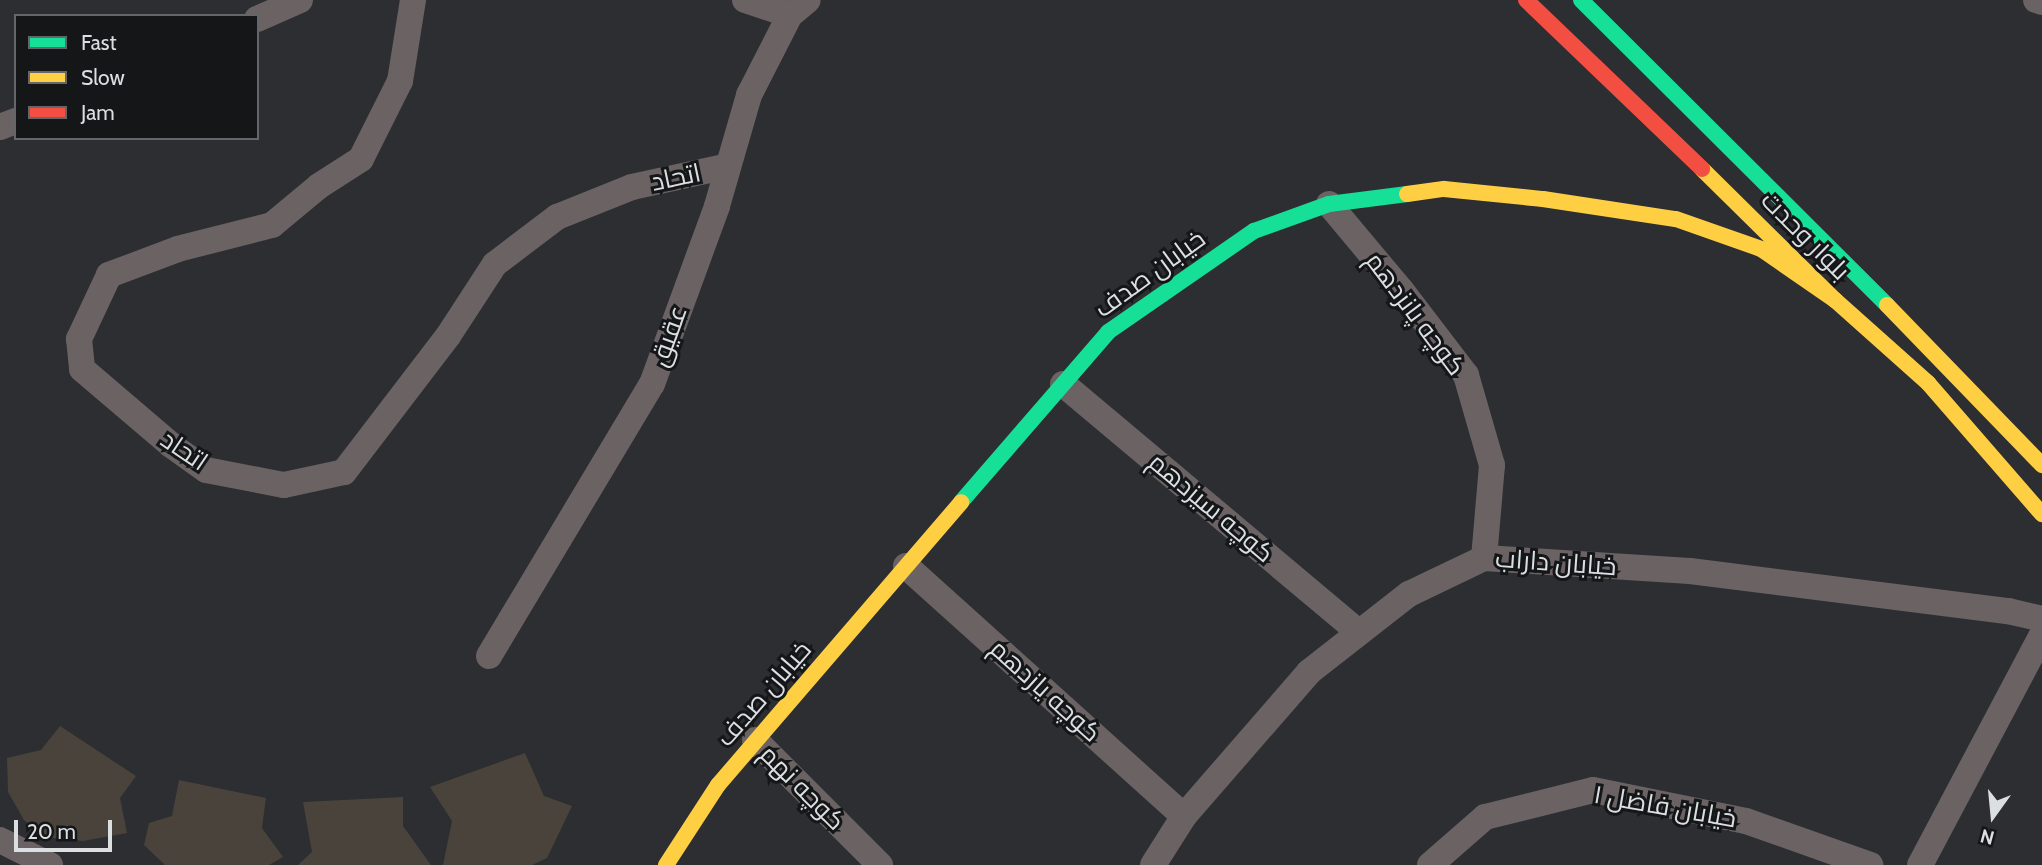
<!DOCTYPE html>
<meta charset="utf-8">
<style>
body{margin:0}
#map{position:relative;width:2042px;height:865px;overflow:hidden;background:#2c2e31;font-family:Cabin,Cairo,sans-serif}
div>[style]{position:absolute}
.building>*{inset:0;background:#49433b}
.street>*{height:26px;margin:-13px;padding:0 13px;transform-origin:13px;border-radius:13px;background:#6a6263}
.fast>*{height:16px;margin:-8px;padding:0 8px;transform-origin:8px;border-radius:8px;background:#16e098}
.slow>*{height:16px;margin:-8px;padding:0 8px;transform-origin:8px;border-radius:8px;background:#ffcf43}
.jam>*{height:16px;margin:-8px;padding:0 8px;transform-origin:8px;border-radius:8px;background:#f24e42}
span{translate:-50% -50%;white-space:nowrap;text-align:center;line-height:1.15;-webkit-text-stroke:6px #141618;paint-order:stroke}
.street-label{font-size:26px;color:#dcdfe2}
.legend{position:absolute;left:14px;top:14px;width:245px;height:126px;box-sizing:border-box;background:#141618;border:2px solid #646669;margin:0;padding:9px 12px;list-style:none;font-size:21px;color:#dcdfe2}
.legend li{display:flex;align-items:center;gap:14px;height:35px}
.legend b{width:35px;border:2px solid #646669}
.north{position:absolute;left:1958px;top:781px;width:70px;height:70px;-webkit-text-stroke:5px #141618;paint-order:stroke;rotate:195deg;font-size:19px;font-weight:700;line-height:28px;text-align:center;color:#dcdfe2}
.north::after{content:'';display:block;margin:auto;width:24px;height:32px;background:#dcdfe2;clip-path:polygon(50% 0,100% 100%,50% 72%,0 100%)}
.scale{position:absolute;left:14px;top:820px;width:98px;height:32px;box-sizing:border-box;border:4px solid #dcdfe2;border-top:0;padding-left:9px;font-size:21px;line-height:24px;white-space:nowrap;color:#dcdfe2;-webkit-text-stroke:5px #141618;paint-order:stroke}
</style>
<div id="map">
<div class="building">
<i style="clip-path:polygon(60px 726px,136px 776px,120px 798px,127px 833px,83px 841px,45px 837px,24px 820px,8px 792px,7px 758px,41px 750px)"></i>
<i style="clip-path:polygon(525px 753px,544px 796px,572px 806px,547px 858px,532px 865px,443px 865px,452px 821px,430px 787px)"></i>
<i style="clip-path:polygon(179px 780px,266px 798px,262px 828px,283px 857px,269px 865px,165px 865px,144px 845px,149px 823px,172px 816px)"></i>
<i style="clip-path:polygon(403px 797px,403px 826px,431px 865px,298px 865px,312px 852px,303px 802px)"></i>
</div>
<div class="street">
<i style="left:413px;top:0;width:82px;rotate:99.1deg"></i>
<i style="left:400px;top:81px;width:87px;rotate:116.6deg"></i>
<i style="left:361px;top:159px;width:50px;rotate:147.3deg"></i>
<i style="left:319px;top:186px;width:61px;rotate:140.3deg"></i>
<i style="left:272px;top:225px;width:97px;rotate:165.7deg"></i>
<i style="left:178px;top:249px;width:74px;rotate:159.4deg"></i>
<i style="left:109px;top:275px;width:71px;rotate:115.1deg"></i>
<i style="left:79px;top:339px;width:30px;rotate:84deg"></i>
<i style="left:82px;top:369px;width:117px;rotate:40.5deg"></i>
<i style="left:171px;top:445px;width:43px;rotate:35.5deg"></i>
<i style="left:206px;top:470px;width:79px;rotate:10.9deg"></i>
<i style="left:284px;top:485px;width:61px;rotate:-12.2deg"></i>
<i style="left:344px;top:472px;width:171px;rotate:-52.6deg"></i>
<i style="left:448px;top:336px;width:86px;rotate:-56.9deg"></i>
<i style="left:495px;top:264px;width:78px;rotate:-37.2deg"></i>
<i style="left:557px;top:217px;width:81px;rotate:-21.8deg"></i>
<i style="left:632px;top:187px;width:98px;rotate:-12.3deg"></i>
<i style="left:745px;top:0;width:47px;rotate:18.4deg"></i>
<i style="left:2036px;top:0;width:6px;rotate:18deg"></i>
<i style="left:257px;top:19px;width:47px;rotate:-23.8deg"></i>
<i style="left:0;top:127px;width:17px;rotate:-21deg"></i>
<i style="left:1329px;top:204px;width:112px;rotate:50.1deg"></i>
<i style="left:1401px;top:290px;width:107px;rotate:52.6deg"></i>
<i style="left:1466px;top:375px;width:94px;rotate:73.9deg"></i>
<i style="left:1492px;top:465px;width:93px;rotate:94.9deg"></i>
<i style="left:1063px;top:384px;width:386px;rotate:40deg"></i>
<i style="left:906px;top:566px;width:374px;rotate:42deg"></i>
<i style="left:489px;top:656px;width:317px;rotate:-59.1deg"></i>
<i style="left:652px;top:384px;width:189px;rotate:-69.9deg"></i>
<i style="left:717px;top:206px;width:116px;rotate:-73.9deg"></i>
<i style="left:749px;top:95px;width:90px;rotate:-62.9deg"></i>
<i style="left:790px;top:15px;width:23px;rotate:-40deg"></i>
<i style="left:755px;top:740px;width:177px;rotate:45deg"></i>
<i style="left:0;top:840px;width:56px;rotate:26.6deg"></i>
<i style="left:1153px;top:865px;width:58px;rotate:-57.7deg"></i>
<i style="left:1184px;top:816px;width:191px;rotate:-49deg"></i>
<i style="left:1309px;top:672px;width:127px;rotate:-38deg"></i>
<i style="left:1409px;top:594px;width:83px;rotate:-25.6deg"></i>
<i style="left:1484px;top:558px;width:206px;rotate:3.6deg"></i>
<i style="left:1690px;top:571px;width:321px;rotate:7.2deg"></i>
<i style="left:2008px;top:611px;width:35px;rotate:13deg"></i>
<i style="left:1430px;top:865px;width:73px;rotate:-41.1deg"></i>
<i style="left:1485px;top:817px;width:111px;rotate:-14deg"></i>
<i style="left:1593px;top:790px;width:156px;rotate:11.5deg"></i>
<i style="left:1746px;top:821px;width:132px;rotate:19.5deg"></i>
<i style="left:1920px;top:865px;width:260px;rotate:-62.1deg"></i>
</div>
<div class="fast">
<i style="left:1581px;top:0;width:432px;rotate:44.9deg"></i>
<i style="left:961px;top:502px;width:225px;rotate:-49.1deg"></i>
<i style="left:1108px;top:332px;width:178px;rotate:-34.7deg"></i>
<i style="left:1254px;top:231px;width:80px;rotate:-19.8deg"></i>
<i style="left:1329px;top:204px;width:79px;rotate:-7.3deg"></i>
</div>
<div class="slow">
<i style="left:1702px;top:169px;width:187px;rotate:44.6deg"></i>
<i style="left:1835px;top:300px;width:125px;rotate:41.7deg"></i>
<i style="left:1928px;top:383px;width:174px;rotate:49deg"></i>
<i style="left:1407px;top:194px;width:37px;rotate:-8deg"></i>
<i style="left:1444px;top:189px;width:100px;rotate:5.8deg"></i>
<i style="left:1543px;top:199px;width:134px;rotate:8.6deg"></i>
<i style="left:1676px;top:219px;width:90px;rotate:19.4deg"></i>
<i style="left:1761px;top:249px;width:90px;rotate:34.6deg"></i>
<i style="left:1887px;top:305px;width:223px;rotate:45.9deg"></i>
<i style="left:666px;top:865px;width:95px;rotate:-57deg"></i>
<i style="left:718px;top:785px;width:373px;rotate:-49.3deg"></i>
</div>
<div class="jam">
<i style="left:1526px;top:0;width:244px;rotate:43.8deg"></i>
</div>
<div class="street-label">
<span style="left:676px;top:178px;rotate:-12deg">اتحاد</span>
<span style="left:1805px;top:236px;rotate:45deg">بلوار وحدت</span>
<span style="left:1150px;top:274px;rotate:-36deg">خیابان صدف</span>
<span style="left:1415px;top:314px;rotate:53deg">کوچه پانزدهم</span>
<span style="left:669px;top:336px;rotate:-70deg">عقیق</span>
<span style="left:184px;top:451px;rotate:34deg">اتحاد</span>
<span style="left:1211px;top:508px;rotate:40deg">کوچه سیزدهم</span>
<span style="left:1556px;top:563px;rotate:4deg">خیابان داراب</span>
<span style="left:1045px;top:691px;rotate:42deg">کوچه یازدهم</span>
<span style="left:764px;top:694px;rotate:-49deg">خیابان صدف</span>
<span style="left:802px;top:788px;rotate:45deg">کوچه نهم</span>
<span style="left:1665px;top:807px;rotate:10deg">خیابان فاضل ۱</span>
</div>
<ul class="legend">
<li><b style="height:9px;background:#16e098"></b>Fast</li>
<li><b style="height:9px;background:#ffcf43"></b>Slow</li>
<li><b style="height:9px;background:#f24e42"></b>Jam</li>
</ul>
<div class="north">N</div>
<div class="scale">20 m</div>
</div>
